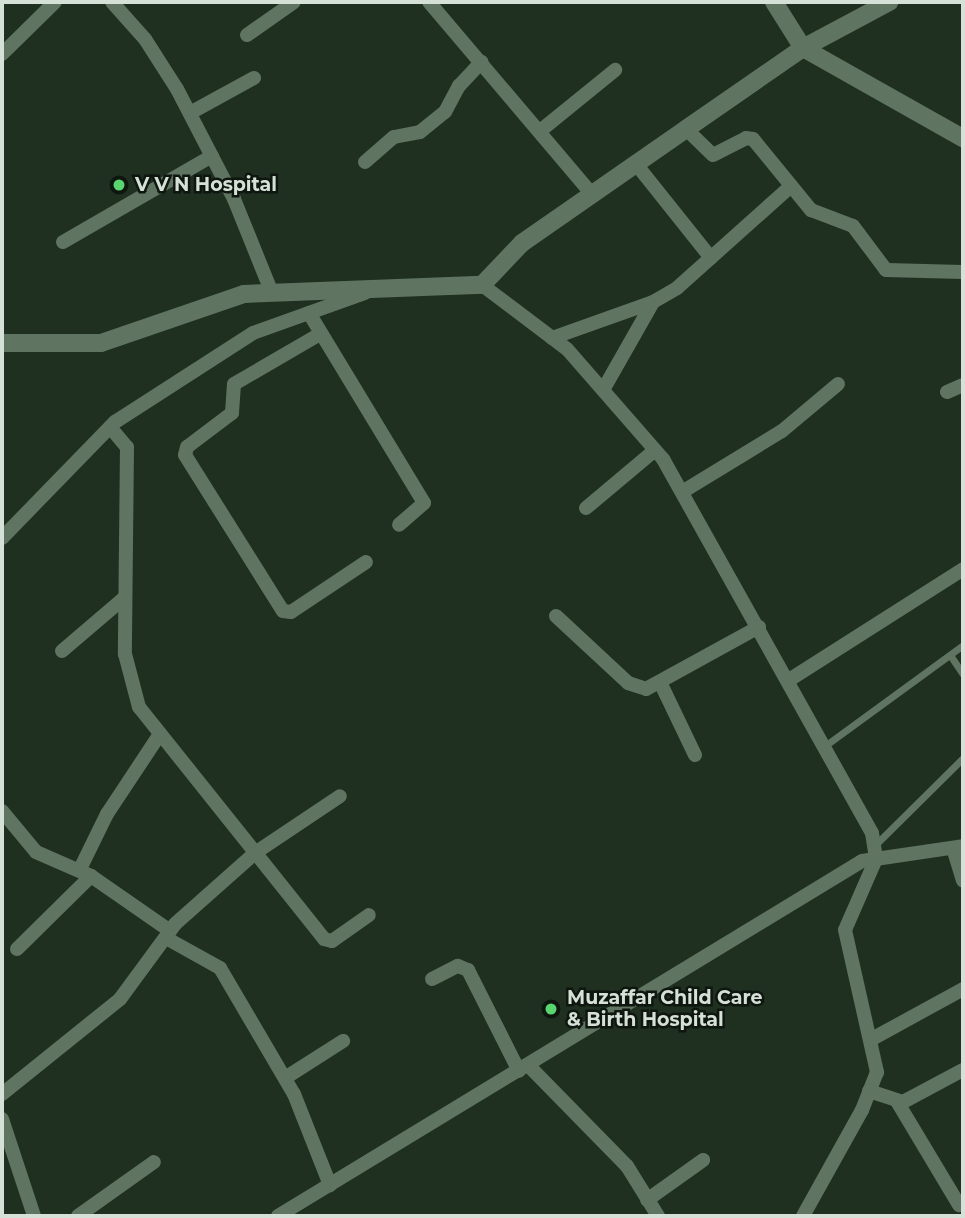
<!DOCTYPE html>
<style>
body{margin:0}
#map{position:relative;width:965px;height:1218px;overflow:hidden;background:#1f3021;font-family:Montserrat,sans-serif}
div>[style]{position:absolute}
.service>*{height:7px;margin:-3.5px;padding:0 3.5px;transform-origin:3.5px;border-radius:3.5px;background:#607462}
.minor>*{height:14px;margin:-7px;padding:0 7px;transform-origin:7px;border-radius:7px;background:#607462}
.tertiary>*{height:18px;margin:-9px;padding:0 9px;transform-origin:9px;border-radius:9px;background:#607462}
.dots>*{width:19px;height:19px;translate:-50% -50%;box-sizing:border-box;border:4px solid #0e160f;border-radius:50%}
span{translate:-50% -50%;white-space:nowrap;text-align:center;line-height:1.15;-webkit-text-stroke:5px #0e160f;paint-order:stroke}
.poi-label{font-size:19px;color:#d5e0d6;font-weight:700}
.left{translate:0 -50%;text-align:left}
.frame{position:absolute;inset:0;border:4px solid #d5e0d6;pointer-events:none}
</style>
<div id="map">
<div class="service">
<i style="left:950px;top:655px;width:23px;rotate:56deg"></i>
<i style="left:826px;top:745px;width:170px;rotate:-36.1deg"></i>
<i style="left:874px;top:846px;width:125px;rotate:-44.7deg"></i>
</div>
<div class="minor">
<i style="left:112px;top:2px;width:50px;rotate:48.3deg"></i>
<i style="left:145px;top:39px;width:59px;rotate:57.4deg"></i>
<i style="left:177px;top:89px;width:124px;rotate:62.6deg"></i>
<i style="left:234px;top:199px;width:101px;rotate:68deg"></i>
<i style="left:429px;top:2px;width:252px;rotate:49.7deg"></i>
<i style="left:247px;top:35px;width:57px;rotate:-35.1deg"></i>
<i style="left:2px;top:54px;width:74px;rotate:-44.5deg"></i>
<i style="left:190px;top:113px;width:73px;rotate:-28.7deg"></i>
<i style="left:686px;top:129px;width:37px;rotate:44deg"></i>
<i style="left:713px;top:155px;width:37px;rotate:-27deg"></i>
<i style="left:746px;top:138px;width:7px;rotate:8deg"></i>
<i style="left:753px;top:139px;width:92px;rotate:50.8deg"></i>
<i style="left:811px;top:210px;width:45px;rotate:20.9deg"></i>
<i style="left:853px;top:226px;width:55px;rotate:53.1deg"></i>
<i style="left:886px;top:270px;width:77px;rotate:1.5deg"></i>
<i style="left:540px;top:131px;width:97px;rotate:-39.1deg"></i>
<i style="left:365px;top:162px;width:38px;rotate:-41deg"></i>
<i style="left:394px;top:137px;width:26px;rotate:-11deg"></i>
<i style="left:420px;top:132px;width:32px;rotate:-39deg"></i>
<i style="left:445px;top:112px;width:30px;rotate:-62deg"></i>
<i style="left:459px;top:86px;width:33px;rotate:-47deg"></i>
<i style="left:636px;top:164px;width:120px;rotate:51.4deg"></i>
<i style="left:63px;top:242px;width:172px;rotate:-30deg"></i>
<i style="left:482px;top:285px;width:106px;rotate:37deg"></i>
<i style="left:567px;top:349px;width:146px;rotate:48.9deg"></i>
<i style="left:663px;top:459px;width:428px;rotate:60.8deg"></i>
<i style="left:872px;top:833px;width:26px;rotate:81deg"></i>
<i style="left:876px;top:859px;width:77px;rotate:113.6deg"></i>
<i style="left:845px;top:930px;width:146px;rotate:77.3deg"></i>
<i style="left:877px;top:1072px;width:41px;rotate:111.5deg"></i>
<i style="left:862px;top:1110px;width:121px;rotate:119.1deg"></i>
<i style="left:309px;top:313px;width:222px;rotate:58.8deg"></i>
<i style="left:424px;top:503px;width:33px;rotate:139deg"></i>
<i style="left:320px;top:334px;width:99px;rotate:149.8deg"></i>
<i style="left:234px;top:384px;width:29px;rotate:94deg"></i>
<i style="left:232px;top:413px;width:56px;rotate:142.9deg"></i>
<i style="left:187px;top:447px;width:8px;rotate:104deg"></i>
<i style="left:185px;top:455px;width:184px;rotate:57.9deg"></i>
<i style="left:283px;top:611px;width:8px;rotate:7deg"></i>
<i style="left:291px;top:612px;width:90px;rotate:-33.7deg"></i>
<i style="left:552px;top:338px;width:107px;rotate:-19.6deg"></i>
<i style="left:653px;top:302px;width:28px;rotate:-30deg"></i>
<i style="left:677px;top:288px;width:153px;rotate:-41.8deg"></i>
<i style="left:603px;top:390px;width:101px;rotate:-60.4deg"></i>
<i style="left:947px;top:392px;width:17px;rotate:-24deg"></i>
<i style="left:110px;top:427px;width:26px;rotate:50deg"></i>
<i style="left:127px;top:447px;width:207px;rotate:90.6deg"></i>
<i style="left:125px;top:654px;width:55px;rotate:75.2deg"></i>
<i style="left:139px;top:707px;width:297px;rotate:51.4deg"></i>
<i style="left:324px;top:939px;width:8px;rotate:14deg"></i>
<i style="left:332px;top:941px;width:45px;rotate:-35.1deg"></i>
<i style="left:682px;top:492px;width:117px;rotate:-31.4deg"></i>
<i style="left:782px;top:431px;width:73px;rotate:-40deg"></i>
<i style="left:586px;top:508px;width:90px;rotate:-40deg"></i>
<i style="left:2px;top:538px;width:162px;rotate:-45.8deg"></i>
<i style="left:115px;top:422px;width:164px;rotate:-32.8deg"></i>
<i style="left:253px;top:333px;width:119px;rotate:-19.7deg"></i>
<i style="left:556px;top:616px;width:98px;rotate:42.9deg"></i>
<i style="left:628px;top:683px;width:19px;rotate:18deg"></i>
<i style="left:646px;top:689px;width:129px;rotate:-28.8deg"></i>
<i style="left:62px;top:651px;width:82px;rotate:-40.5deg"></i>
<i style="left:789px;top:680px;width:206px;rotate:-32.5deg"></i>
<i style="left:660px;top:682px;width:81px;rotate:64.4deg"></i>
<i style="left:2px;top:811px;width:53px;rotate:50.3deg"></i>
<i style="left:36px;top:852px;width:60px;rotate:23.6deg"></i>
<i style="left:91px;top:876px;width:96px;rotate:34.8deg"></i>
<i style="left:953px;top:848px;width:34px;rotate:73deg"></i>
<i style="left:80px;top:869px;width:61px;rotate:-63.9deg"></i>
<i style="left:107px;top:814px;width:96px;rotate:-56.5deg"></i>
<i style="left:166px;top:938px;width:62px;rotate:29.1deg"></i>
<i style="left:220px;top:968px;width:146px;rotate:59.6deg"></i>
<i style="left:294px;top:1094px;width:98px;rotate:68.4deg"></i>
<i style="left:17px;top:949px;width:104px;rotate:-44.6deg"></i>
<i style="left:432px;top:979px;width:29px;rotate:-27deg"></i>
<i style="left:458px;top:966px;width:11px;rotate:22deg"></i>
<i style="left:468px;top:970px;width:113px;rotate:63.2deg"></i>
<i style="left:870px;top:1040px;width:106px;rotate:-28.7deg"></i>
<i style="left:528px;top:1065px;width:141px;rotate:45.6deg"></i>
<i style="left:627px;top:1166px;width:59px;rotate:58.2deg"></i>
<i style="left:285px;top:1078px;width:69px;rotate:-32.5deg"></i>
<i style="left:869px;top:1091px;width:36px;rotate:18deg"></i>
<i style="left:903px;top:1102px;width:68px;rotate:-28.1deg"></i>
<i style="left:2px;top:1094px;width:151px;rotate:-38.8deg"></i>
<i style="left:120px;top:999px;width:93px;rotate:-53.7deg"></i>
<i style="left:175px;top:924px;width:107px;rotate:-41.6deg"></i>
<i style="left:255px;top:853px;width:102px;rotate:-33.8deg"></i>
<i style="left:898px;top:1103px;width:119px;rotate:59.1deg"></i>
<i style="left:2px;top:1119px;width:102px;rotate:71.7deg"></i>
<i style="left:647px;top:1200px;width:69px;rotate:-35.5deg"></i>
<i style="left:78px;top:1216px;width:93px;rotate:-35.4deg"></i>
<i style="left:278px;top:1216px;width:683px;rotate:-31.29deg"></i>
<i style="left:862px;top:861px;width:102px;rotate:-8.4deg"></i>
</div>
<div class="tertiary">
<i style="left:774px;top:2px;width:54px;rotate:57.8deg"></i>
<i style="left:803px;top:48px;width:184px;rotate:29.4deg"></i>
<i style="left:2px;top:343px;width:99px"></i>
<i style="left:101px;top:343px;width:151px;rotate:-18.9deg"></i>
<i style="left:244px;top:294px;width:238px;rotate:-2.2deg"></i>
<i style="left:482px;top:285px;width:58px;rotate:-46.4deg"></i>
<i style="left:522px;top:243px;width:200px;rotate:-34.8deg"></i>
<i style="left:686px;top:129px;width:142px;rotate:-34.7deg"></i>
<i style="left:803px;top:48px;width:98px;rotate:-28.1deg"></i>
</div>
<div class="dots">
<i style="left:119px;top:185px;background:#58d56f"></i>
<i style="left:551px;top:1009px;background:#58d56f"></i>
</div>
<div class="poi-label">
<span class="left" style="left:135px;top:185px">V V N Hospital</span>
<span class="left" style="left:567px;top:1009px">Muzaffar Child Care<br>&amp; Birth Hospital</span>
</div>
<div class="frame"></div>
</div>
